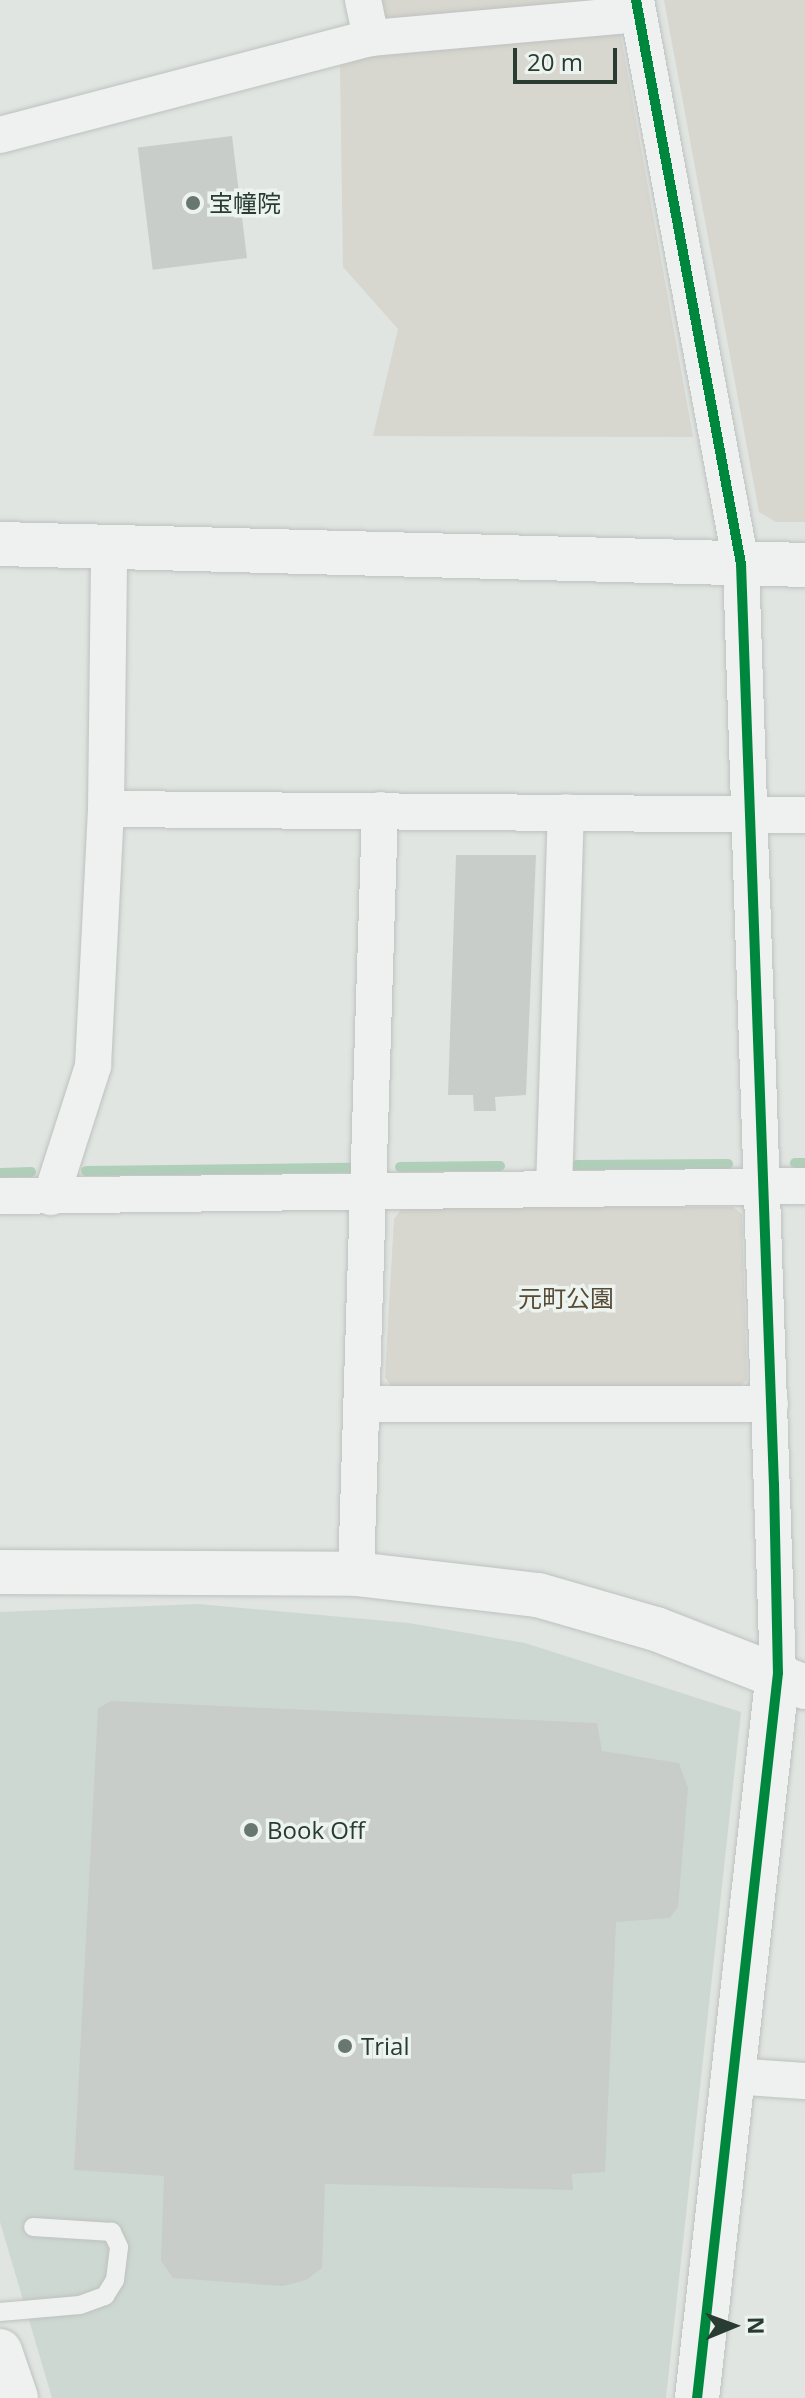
<!DOCTYPE html>
<meta charset="utf-8">
<style>
body{margin:0}
#map{position:relative;width:805px;height:2398px;overflow:hidden;background:#e0e5e2;font-family:"Open Sans","Noto Sans JP",sans-serif}
div>[style]{position:absolute}
.built>*{inset:0;background:#ced8d2}
.green>*{inset:0;background:#d7d6cf}
.stream>*{height:10px;margin:-5px;padding:0 5px;transform-origin:5px;border-radius:5px;background:#afcfb9}
.building>*{inset:0;background:#c8cdca;transform-origin:0 0}
.roads{filter:drop-shadow(0 0 2px #bdc2bf) drop-shadow(0 0 2px #bdc2bf)}
.service>*{height:18px;margin:-9px;padding:0 9px;transform-origin:9px;border-radius:9px;background:#eff1f0}
.minor>*{height:36px;margin:-18px;padding:0 18px;transform-origin:18px;border-radius:18px;background:#eff1f0}
.tertiary>*{height:44px;margin:-22px;padding:0 22px;transform-origin:22px;border-radius:22px;background:#eff1f0}
.cycleway>*{height:10px;margin:-5px;padding:0 5px;transform-origin:5px;border-radius:5px;background:#00873e}
.dots>*{width:22px;height:22px;translate:-50% -50%;box-sizing:border-box;border:4px solid #edf4f0;border-radius:50%}
span{translate:-50% -50%;white-space:nowrap;text-align:center;line-height:1.15;-webkit-text-stroke:7px #edf4f0;paint-order:stroke}
.poi-label{font-size:24px;color:#283c31}
.left{translate:0 -50%;text-align:left}
.park-label{font-size:24px;color:#574b36}
.north{position:absolute;left:693px;top:2286px;width:80px;height:80px;-webkit-text-stroke:6px #edf4f0;paint-order:stroke;rotate:89deg;font-size:22px;font-weight:700;line-height:32px;text-align:center;color:#283c31}
.north::after{content:'';display:block;margin:auto;width:28px;height:36px;background:#283c31;clip-path:polygon(50% 0,100% 100%,50% 72%,0 100%)}
.scale{position:absolute;left:513px;top:48px;width:104px;height:36px;box-sizing:border-box;border:4px solid #283c31;border-top:0;padding-left:10px;font-size:24px;line-height:28px;white-space:nowrap;color:#283c31;-webkit-text-stroke:6px #edf4f0;paint-order:stroke}
</style>
<div id="map">
<div class="built">
<i style="clip-path:polygon(198px 1604px,409px 1623px,525px 1643px,741px 1712px,666px 2398px,52px 2398px,0 2222px,0 1612px)"></i>
</div>
<div class="green">
<i style="clip-path:polygon(376px 0,610px 0,396px 23px,380px 15px)"></i>
<i style="clip-path:polygon(664px 0,805px 0,805px 522px,776px 522px,759px 512px)"></i>
<i style="clip-path:polygon(620px 31px,693px 437px,373px 436px,398px 329px,343px 267px,340px 66px,384px 51px)"></i>
<i style="clip-path:polygon(403px 1207px,733px 1207px,742px 1214px,747px 1380px,739px 1387px,393px 1389px,385px 1377px,394px 1219px)"></i>
</div>
<div class="stream">
<i style="left:795px;top:1163px;width:10px"></i>
<i style="left:576px;top:1165px;width:152px;rotate:-0.4deg"></i>
<i style="left:400px;top:1167px;width:100px;rotate:-0.6deg"></i>
<i style="left:86px;top:1171px;width:264px;rotate:-0.7deg"></i>
<i style="left:0;top:1173px;width:31px;rotate:-2deg"></i>
</div>
<div class="building">
<i style="left:232px;top:136px;width:123px;height:95px;rotate:83deg"></i>
<i style="clip-path:polygon(456px 855px,536px 855px,526px 1095px,495px 1097px,496px 1111px,474px 1111px,473px 1095px,448px 1095px)"></i>
<i style="clip-path:polygon(111px 1701px,597px 1723px,602px 1751px,679px 1763px,688px 1788px,678px 1907px,670px 1918px,616px 1922px,605px 2172px,572px 2174px,573px 2190px,325px 2184px,322px 2268px,306px 2280px,283px 2286px,173px 2278px,161px 2261px,164px 2176px,74px 2170px,98px 1708px)"></i>
</div>
<div class="roads">
<div class="service">
<i style="left:0;top:2312px;width:80px;rotate:-5deg"></i>
<i style="left:80px;top:2305px;width:27px;rotate:-20deg"></i>
<i style="left:105px;top:2296px;width:19px;rotate:-58deg"></i>
<i style="left:115px;top:2280px;width:33px;rotate:-83deg"></i>
<i style="left:119px;top:2247px;width:17px;rotate:-115deg"></i>
<i style="left:112px;top:2232px;width:79px;rotate:-176.4deg"></i>
</div>
<div class="minor">
<i style="left:363px;top:0;width:39px;rotate:78deg"></i>
<i style="left:636px;top:0;width:574px;rotate:79.45deg"></i>
<i style="left:741px;top:564px;width:1110px;rotate:88.09deg"></i>
<i style="left:0;top:135px;width:383px;rotate:-14.7deg"></i>
<i style="left:371px;top:38px;width:268px;rotate:-5.1deg"></i>
<i style="left:106px;top:809px;width:699px;rotate:0.49deg"></i>
<i style="left:554px;top:1189px;width:377px;rotate:-88.2deg"></i>
<i style="left:0;top:1196px;width:805px;rotate:-0.71deg"></i>
<i style="left:51px;top:1197px;width:138px;rotate:-72.2deg"></i>
<i style="left:93px;top:1066px;width:257px;rotate:-87.1deg"></i>
<i style="left:106px;top:809px;width:261px;rotate:-89.3deg"></i>
<i style="left:363px;top:1404px;width:407px"></i>
<i style="left:356px;top:1574px;width:764px;rotate:-88.2deg"></i>
<i style="left:733px;top:2076px;width:72px;rotate:4deg"></i>
</div>
<div class="tertiary">
<i style="left:0;top:544px;width:805px;rotate:1.49deg"></i>
<i style="left:0;top:1572px;width:356px;rotate:0.3deg"></i>
<i style="left:356px;top:1574px;width:183px;rotate:6.6deg"></i>
<i style="left:538px;top:1595px;width:123px;rotate:16.1deg"></i>
<i style="left:656px;top:1629px;width:160px;rotate:21.3deg"></i>
<i style="left:0;top:2351px;width:50px;rotate:71.2deg"></i>
<i style="left:697px;top:2398px;width:730px;rotate:-83.63deg"></i>
</div>
</div>
<div class="cycleway">
<i style="left:636px;top:0;width:574px;rotate:79.45deg"></i>
<i style="left:741px;top:564px;width:921px;rotate:87.95deg"></i>
<i style="left:774px;top:1484px;width:189px;rotate:88.8deg"></i>
<i style="left:778px;top:1673px;width:730px;rotate:96.37deg"></i>
</div>
<div class="dots">
<i style="left:193px;top:203px;background:#68776f"></i>
<i style="left:251px;top:1830px;background:#68776f"></i>
<i style="left:345px;top:2046px;background:#68776f"></i>
</div>
<div class="poi-label">
<span class="left" style="left:209px;top:203px">宝幢院</span>
<span class="left" style="left:267px;top:1830px">Book Off</span>
<span class="left" style="left:361px;top:2046px">Trial</span>
</div>
<div class="park-label">
<span style="left:566px;top:1298px">元町公園</span>
</div>
<div class="north">N</div>
<div class="scale">20 m</div>
</div>
